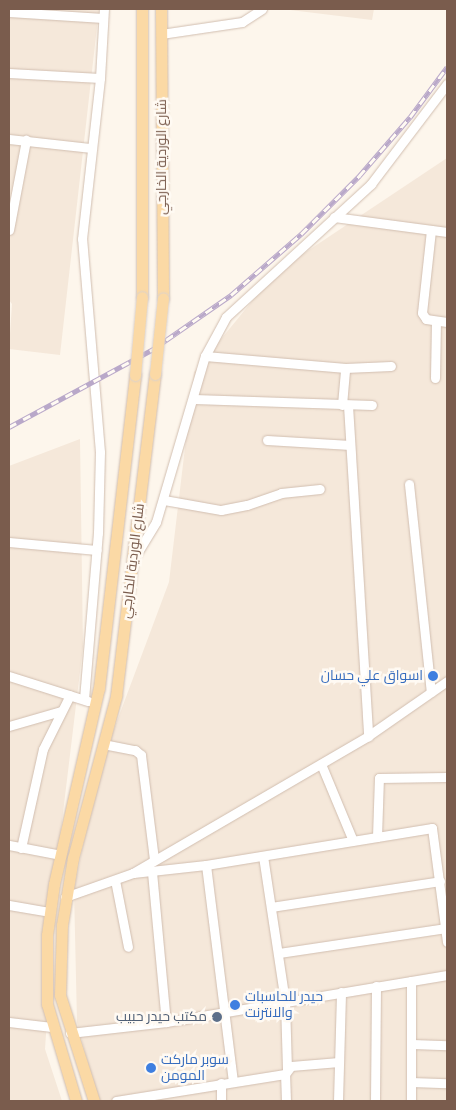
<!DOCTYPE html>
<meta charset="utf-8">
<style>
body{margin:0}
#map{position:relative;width:456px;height:1110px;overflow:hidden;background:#fdf6ec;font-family:Karla,Cairo,sans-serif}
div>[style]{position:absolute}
.residential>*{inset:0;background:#f5e8da}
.roads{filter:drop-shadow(0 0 1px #d1beb0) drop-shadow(0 0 1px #d1beb0)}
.minor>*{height:9px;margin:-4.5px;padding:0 4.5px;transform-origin:4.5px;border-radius:4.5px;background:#fff}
.major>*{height:11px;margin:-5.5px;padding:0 5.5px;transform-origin:5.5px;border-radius:5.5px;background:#fbd9a5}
.rail>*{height:4.5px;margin-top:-2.25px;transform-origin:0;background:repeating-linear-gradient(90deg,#fffaf3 0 8px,#b9a8c9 0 16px);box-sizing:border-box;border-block:1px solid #b9a8c9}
.bridges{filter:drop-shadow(0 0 1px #dad1cd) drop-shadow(0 0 1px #dad1cd)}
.major-bridge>*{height:11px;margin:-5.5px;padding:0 5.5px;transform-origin:5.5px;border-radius:5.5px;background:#fbd9a5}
.dots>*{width:14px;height:14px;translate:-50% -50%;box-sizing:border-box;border:2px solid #fffaf3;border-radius:50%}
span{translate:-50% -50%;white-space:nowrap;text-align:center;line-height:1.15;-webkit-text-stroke:5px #fffaf3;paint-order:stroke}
.street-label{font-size:14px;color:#7a5c4d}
.shop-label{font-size:14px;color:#366cbe}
.right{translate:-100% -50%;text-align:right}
.left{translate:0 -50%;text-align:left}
.service-label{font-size:14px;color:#4e5e75}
.frame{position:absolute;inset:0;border:10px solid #7a5c4d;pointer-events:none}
</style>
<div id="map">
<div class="residential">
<i style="clip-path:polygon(9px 9px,99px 9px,60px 355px,9px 349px,12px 304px,9px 300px)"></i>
<i style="clip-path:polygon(282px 9px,374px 9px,372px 20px)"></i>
<i style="clip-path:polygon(447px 158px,447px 1101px,98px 1101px,77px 1022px,74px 890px,98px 772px,169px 582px,194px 372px,276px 272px)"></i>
<i style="clip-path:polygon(80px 439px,83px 647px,59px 846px,45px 1049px,62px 1101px,9px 1101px,9px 466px)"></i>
</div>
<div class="roads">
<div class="minor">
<i style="left:9px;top:12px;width:94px;rotate:3.7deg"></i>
<i style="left:161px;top:34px;width:82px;rotate:-8.4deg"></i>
<i style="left:242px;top:22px;width:24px;rotate:-33deg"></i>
<i style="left:9px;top:73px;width:91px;rotate:3.1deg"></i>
<i style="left:9px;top:139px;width:81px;rotate:6.3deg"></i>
<i style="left:334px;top:217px;width:114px;rotate:7.6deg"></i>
<i style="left:9px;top:230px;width:92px;rotate:-79.3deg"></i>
<i style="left:431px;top:230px;width:83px;rotate:96.2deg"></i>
<i style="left:422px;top:313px;width:7px;rotate:56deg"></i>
<i style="left:426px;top:319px;width:21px;rotate:8deg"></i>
<i style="left:205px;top:356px;width:141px;rotate:4.9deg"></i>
<i style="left:345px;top:368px;width:46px;rotate:-2.5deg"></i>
<i style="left:435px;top:378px;width:57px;rotate:-89deg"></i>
<i style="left:194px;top:399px;width:178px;rotate:1.9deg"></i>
<i style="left:342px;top:405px;width:37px;rotate:-85deg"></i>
<i style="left:348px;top:405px;width:332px;rotate:86.5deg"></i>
<i style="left:267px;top:440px;width:83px;rotate:3.4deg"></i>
<i style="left:409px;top:484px;width:209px;rotate:84deg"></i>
<i style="left:164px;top:500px;width:58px;rotate:10deg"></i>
<i style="left:221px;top:510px;width:26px;rotate:-11deg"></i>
<i style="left:247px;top:505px;width:36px;rotate:-19deg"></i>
<i style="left:281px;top:493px;width:39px;rotate:-6deg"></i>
<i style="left:9px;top:542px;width:88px;rotate:5.2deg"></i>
<i style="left:133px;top:560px;width:44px;rotate:-58.8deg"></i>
<i style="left:156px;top:522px;width:173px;rotate:-73.6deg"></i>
<i style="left:205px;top:356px;width:44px;rotate:-61.7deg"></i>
<i style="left:226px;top:317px;width:197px;rotate:-42.5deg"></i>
<i style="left:371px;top:184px;width:126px;rotate:-52.8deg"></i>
<i style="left:9px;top:676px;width:83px;rotate:17.6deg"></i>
<i style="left:84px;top:699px;width:167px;rotate:-85.2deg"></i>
<i style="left:98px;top:533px;width:81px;rotate:-88.6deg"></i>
<i style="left:100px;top:452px;width:214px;rotate:-94.8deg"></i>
<i style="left:82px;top:239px;width:162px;rotate:-83.6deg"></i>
<i style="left:100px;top:78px;width:69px;rotate:-86.7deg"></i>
<i style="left:9px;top:726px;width:54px;rotate:-16.1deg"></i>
<i style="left:103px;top:744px;width:33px;rotate:11deg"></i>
<i style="left:135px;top:750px;width:8px;rotate:40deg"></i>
<i style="left:141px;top:755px;width:105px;rotate:82.9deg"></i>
<i style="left:321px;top:764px;width:83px;rotate:67.4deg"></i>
<i style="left:377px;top:837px;width:59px;rotate:-88.1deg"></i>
<i style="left:379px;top:778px;width:68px;rotate:-0.8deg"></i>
<i style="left:9px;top:845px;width:53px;rotate:10.9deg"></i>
<i style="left:21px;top:848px;width:101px;rotate:-77.5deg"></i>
<i style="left:43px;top:749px;width:60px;rotate:-63.4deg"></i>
<i style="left:263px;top:856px;width:148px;rotate:81.4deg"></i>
<i style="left:285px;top:1002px;width:67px;rotate:88.3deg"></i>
<i style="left:206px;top:865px;width:218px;rotate:82.9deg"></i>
<i style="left:152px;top:872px;width:151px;rotate:84.7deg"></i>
<i style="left:133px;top:873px;width:73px;rotate:-6.3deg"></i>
<i style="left:206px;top:865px;width:229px;rotate:-9.3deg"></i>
<i style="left:432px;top:828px;width:115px;rotate:82.5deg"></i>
<i style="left:115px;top:880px;width:68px;rotate:79deg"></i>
<i style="left:65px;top:897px;width:72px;rotate:-19.4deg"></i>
<i style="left:133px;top:873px;width:272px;rotate:-30.2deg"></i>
<i style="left:368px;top:736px;width:96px;rotate:-34.8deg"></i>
<i style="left:9px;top:905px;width:42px;rotate:9.7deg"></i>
<i style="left:271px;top:907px;width:171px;rotate:-8.7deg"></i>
<i style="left:279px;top:953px;width:169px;rotate:-8.5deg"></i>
<i style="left:9px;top:1022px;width:43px;rotate:6.6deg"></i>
<i style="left:70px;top:1033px;width:97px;rotate:-6.5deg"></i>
<i style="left:166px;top:1022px;width:285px;rotate:-9.5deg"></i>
<i style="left:412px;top:1044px;width:35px;rotate:2deg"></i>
<i style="left:411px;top:1082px;width:36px;rotate:2deg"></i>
<i style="left:221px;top:1083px;width:18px;rotate:90deg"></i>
<i style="left:116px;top:1101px;width:171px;rotate:-9.1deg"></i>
<i style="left:286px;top:1101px;width:27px;rotate:-92deg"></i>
<i style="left:285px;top:1074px;width:10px;rotate:-53deg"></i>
<i style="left:291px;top:1066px;width:48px;rotate:-4.8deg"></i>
<i style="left:338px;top:1101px;width:109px;rotate:-88.4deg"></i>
<i style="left:375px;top:1101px;width:115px;rotate:-89.5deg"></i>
<i style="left:411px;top:1101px;width:120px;rotate:-90deg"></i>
</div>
<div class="major">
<i style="left:161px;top:9px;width:289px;rotate:89.6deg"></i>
<i style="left:142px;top:297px;width:288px;rotate:-90deg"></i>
<i style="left:76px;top:1101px;width:101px;rotate:-106.6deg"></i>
<i style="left:47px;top:1004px;width:69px;rotate:-90deg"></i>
<i style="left:47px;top:935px;width:51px;rotate:-82.2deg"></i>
<i style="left:54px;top:884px;width:201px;rotate:-77.1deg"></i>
<i style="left:99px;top:688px;width:315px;rotate:-83.4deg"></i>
<i style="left:94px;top:1101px;width:111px;rotate:-107.8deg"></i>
<i style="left:60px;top:995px;width:70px;rotate:-88.4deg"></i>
<i style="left:62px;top:925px;width:68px;rotate:-80.7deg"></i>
<i style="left:73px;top:858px;width:168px;rotate:-75.1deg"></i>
<i style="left:116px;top:696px;width:324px;rotate:-83.1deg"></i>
</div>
</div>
<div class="rail">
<i style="left:9px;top:427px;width:164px;rotate:-28.4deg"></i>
<i style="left:153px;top:349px;width:95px;rotate:-34.7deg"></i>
<i style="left:231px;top:295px;width:93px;rotate:-41.1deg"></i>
<i style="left:301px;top:234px;width:82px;rotate:-45deg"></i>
<i style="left:359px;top:176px;width:78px;rotate:-49.2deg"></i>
<i style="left:410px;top:117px;width:62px;rotate:-53.5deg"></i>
</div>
<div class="bridges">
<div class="major-bridge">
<i style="left:155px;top:374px;width:76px;rotate:-84deg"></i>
<i style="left:135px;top:375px;width:78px;rotate:-84.9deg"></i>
</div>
</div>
<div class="dots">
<i style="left:433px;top:676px;background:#3f7fe0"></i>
<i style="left:235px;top:1005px;background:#3f7fe0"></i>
<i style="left:217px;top:1017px;background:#5c6f8a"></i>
<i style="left:151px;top:1068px;background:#3f7fe0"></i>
</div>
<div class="street-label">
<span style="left:162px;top:157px;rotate:-90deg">شارع الوردية الخارجي</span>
<span style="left:133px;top:561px;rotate:-83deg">شارع الوردية الخارجي</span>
</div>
<div class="shop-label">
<span class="right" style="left:423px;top:676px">اسواق علي حسان</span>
<span class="left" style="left:245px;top:1005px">حيدر للحاسبات<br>والانترنت</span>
<span class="left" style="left:161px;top:1068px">سوبر ماركت<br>المومن</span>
</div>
<div class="service-label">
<span class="right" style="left:207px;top:1017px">مكتب حيدر حبيب</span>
</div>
<div class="frame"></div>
</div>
